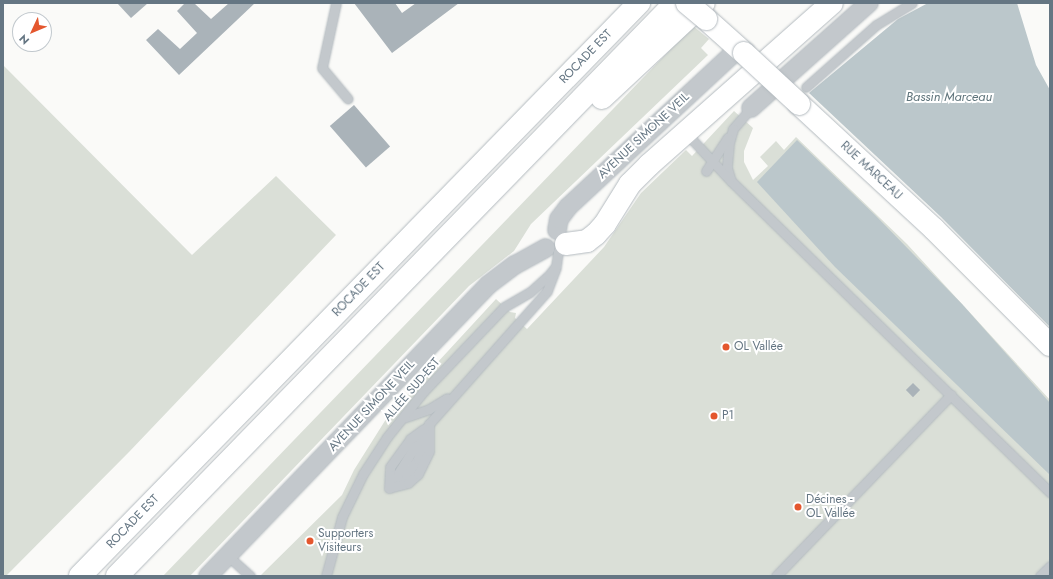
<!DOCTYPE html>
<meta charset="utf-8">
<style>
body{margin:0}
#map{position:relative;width:1053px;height:579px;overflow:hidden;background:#fafaf8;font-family:Jost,sans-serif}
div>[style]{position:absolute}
.green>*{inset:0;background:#dadfd7}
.water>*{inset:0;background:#bbc7cb}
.building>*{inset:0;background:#aab3b9;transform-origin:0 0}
.roads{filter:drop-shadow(0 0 1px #b3babf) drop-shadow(0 0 1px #b3babf)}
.lane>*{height:9px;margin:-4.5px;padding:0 4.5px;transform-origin:4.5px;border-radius:4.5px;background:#c3c8cc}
.street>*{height:18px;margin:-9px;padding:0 9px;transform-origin:9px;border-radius:9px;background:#c3c8cc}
.secondary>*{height:22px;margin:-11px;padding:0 11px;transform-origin:11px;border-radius:11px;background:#fff}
.highway>*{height:22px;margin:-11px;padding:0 11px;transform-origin:11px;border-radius:11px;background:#fff}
.bridges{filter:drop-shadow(0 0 1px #b3babf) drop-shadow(0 0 1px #b3babf)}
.secondary-bridge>*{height:22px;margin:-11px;padding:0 11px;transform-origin:11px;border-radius:11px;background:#fff}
.dots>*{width:11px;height:11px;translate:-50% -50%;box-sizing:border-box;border:2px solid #fff;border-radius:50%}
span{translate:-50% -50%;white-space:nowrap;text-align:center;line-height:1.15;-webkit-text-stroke:4px #fff;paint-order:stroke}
.street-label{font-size:12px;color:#657683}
.poi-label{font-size:12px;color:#657683}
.left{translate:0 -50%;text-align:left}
.water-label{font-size:13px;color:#60757c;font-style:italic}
.frame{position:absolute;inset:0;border:4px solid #657683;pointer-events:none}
.north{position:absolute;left:12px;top:12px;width:40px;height:40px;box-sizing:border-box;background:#fff;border:1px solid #c1c8cd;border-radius:50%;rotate:226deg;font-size:11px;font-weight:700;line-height:16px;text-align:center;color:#657683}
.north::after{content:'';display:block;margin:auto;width:14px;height:18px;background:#e4572e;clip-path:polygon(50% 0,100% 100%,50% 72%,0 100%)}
</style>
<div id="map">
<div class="green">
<i style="clip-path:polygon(693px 26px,709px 39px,701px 48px,708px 55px,531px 224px,514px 251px,469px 286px,190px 576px,163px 576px)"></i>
<i style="clip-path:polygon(3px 65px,192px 255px,276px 176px,336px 235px,129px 452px,6px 576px,3px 576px)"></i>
<i style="clip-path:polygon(734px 111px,753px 128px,744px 151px,744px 162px,753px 180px,768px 166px,760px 157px,776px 141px,784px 150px,796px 137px,907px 244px,1050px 400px,1050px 576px,260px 576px,342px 495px,354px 470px,388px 416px,496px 299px,510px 312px,516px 313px,515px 318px,527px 329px,604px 247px,641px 193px,686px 150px,692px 156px)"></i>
</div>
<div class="water">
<i style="clip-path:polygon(928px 3px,1017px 3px,1036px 65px,1050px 90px,1050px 327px,941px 217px,809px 93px,898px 19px)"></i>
<i style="clip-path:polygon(797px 140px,875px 215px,962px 304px,1050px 403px,1050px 475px,835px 267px,757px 182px)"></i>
</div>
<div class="building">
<i style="clip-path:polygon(117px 3px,148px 3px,131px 18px)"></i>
<i style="clip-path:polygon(185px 3px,194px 3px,211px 19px,229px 3px,255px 3px,179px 75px,146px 40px,158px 29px,180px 49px,197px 33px,177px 11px)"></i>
<i style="clip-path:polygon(354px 3px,395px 3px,402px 13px,416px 3px,459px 3px,392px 53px)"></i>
<i style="left:354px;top:105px;width:55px;height:32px;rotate:49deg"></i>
<i style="left:913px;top:383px;width:10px;height:10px;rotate:45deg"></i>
</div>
<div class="roads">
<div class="lane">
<i style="left:336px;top:3px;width:66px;rotate:102.2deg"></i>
<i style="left:322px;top:68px;width:40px;rotate:50deg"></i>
<i style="left:806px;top:87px;width:94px;rotate:-41.5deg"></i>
<i style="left:876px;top:25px;width:42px;rotate:-31.4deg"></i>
<i style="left:751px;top:108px;width:28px;rotate:131deg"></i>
<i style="left:733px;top:129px;width:15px;rotate:106deg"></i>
<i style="left:729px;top:143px;width:25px;rotate:95deg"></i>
<i style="left:727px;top:168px;width:14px;rotate:73deg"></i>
<i style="left:731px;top:181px;width:446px;rotate:44.3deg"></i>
<i style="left:686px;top:133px;width:63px;rotate:46.9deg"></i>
<i style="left:706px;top:171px;width:40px;rotate:-57.1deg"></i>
<i style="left:403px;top:418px;width:28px;rotate:-19deg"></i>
<i style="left:429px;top:409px;width:21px;rotate:-31deg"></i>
<i style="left:396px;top:484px;width:13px;rotate:-42deg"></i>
<i style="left:406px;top:475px;width:20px;rotate:-53deg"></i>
<i style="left:418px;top:459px;width:25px;rotate:-72deg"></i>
<i style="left:389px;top:488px;width:75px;rotate:-58deg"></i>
<i style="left:429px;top:424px;width:178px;rotate:-48.4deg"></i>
<i style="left:547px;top:291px;width:25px;rotate:-69deg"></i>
<i style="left:389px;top:488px;width:20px;rotate:-15deg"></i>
<i style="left:408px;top:483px;width:13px;rotate:-42deg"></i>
<i style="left:418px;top:474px;width:25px;rotate:-64deg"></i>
<i style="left:429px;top:451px;width:27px;rotate:-90deg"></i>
<i style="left:389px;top:488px;width:21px;rotate:-87deg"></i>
<i style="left:390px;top:467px;width:34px;rotate:-54deg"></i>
<i style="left:410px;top:439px;width:17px;rotate:-36deg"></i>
<i style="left:228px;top:556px;width:30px;rotate:42deg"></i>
<i style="left:326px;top:576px;width:61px;rotate:-74.8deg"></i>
<i style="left:342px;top:517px;width:48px;rotate:-64deg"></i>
<i style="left:363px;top:474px;width:44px;rotate:-57deg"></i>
<i style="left:387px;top:437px;width:58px;rotate:-51.3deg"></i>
<i style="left:423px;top:392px;width:117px;rotate:-46.4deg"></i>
<i style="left:504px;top:307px;width:30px;rotate:-30deg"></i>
<i style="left:530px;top:292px;width:25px;rotate:-42deg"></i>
<i style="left:549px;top:275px;width:11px;rotate:-52deg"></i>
<i style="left:556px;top:266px;width:15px;rotate:-82deg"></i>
<i style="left:776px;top:576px;width:252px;rotate:-46deg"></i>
<i style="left:1040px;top:576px;width:14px;rotate:-45deg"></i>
</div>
<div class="street">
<i style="left:751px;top:108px;width:158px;rotate:-41.7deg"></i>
<i style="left:557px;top:230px;width:11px;rotate:-80deg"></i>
<i style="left:559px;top:219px;width:15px;rotate:-53deg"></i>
<i style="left:568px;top:207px;width:233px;rotate:-42.9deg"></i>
<i style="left:208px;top:576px;width:404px;rotate:-46.1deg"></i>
<i style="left:488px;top:285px;width:34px;rotate:-37deg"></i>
<i style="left:515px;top:265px;width:35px;rotate:-29deg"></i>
</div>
<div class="secondary">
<i style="left:706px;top:19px;width:51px;rotate:41.8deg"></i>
<i style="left:799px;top:104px;width:184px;rotate:42.8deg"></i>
<i style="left:934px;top:229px;width:164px;rotate:45deg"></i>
</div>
<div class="highway">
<i style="left:602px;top:98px;width:139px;rotate:-43deg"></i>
<i style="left:566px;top:244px;width:21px;rotate:-8deg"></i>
<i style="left:587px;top:241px;width:11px;rotate:-38deg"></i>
<i style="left:596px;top:234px;width:13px;rotate:-48deg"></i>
<i style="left:605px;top:224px;width:47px;rotate:-58deg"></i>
<i style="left:630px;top:184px;width:27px;rotate:-45deg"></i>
<i style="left:649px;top:165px;width:244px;rotate:-41.5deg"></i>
<i style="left:80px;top:576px;width:801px;rotate:-45.71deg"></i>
<i style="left:117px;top:576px;width:800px;rotate:-45.76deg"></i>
</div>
</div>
<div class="bridges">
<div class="secondary-bridge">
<i style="left:687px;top:3px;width:25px;rotate:40deg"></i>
<i style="left:744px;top:53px;width:75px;rotate:42.8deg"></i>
</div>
</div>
<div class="dots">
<i style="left:726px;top:347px;background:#e4572e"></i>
<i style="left:714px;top:416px;background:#e4572e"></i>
<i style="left:798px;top:507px;background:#e4572e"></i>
<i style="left:310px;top:541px;background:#e4572e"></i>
</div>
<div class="street-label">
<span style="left:586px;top:57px;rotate:-46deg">ROCADE EST</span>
<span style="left:644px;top:136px;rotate:-43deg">AVENUE SIMONE VEIL</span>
<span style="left:871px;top:171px;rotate:43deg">RUE MARCEAU</span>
<span style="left:359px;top:290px;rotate:-46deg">ROCADE EST</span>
<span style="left:412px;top:390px;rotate:-49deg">ALLÉE SUD-EST</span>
<span style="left:372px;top:406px;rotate:-47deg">AVENUE SIMONE VEIL</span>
<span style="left:133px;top:522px;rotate:-46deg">ROCADE EST</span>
</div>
<div class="poi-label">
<span class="left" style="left:734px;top:347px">OL Vallée</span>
<span class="left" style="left:722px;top:416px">P1</span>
<span class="left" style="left:806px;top:507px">Décines -<br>OL Vallée</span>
<span class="left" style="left:318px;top:541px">Supporters<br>Visiteurs</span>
</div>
<div class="water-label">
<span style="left:949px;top:97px">Bassin Marceau</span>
</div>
<div class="frame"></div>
<div class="north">N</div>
</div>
